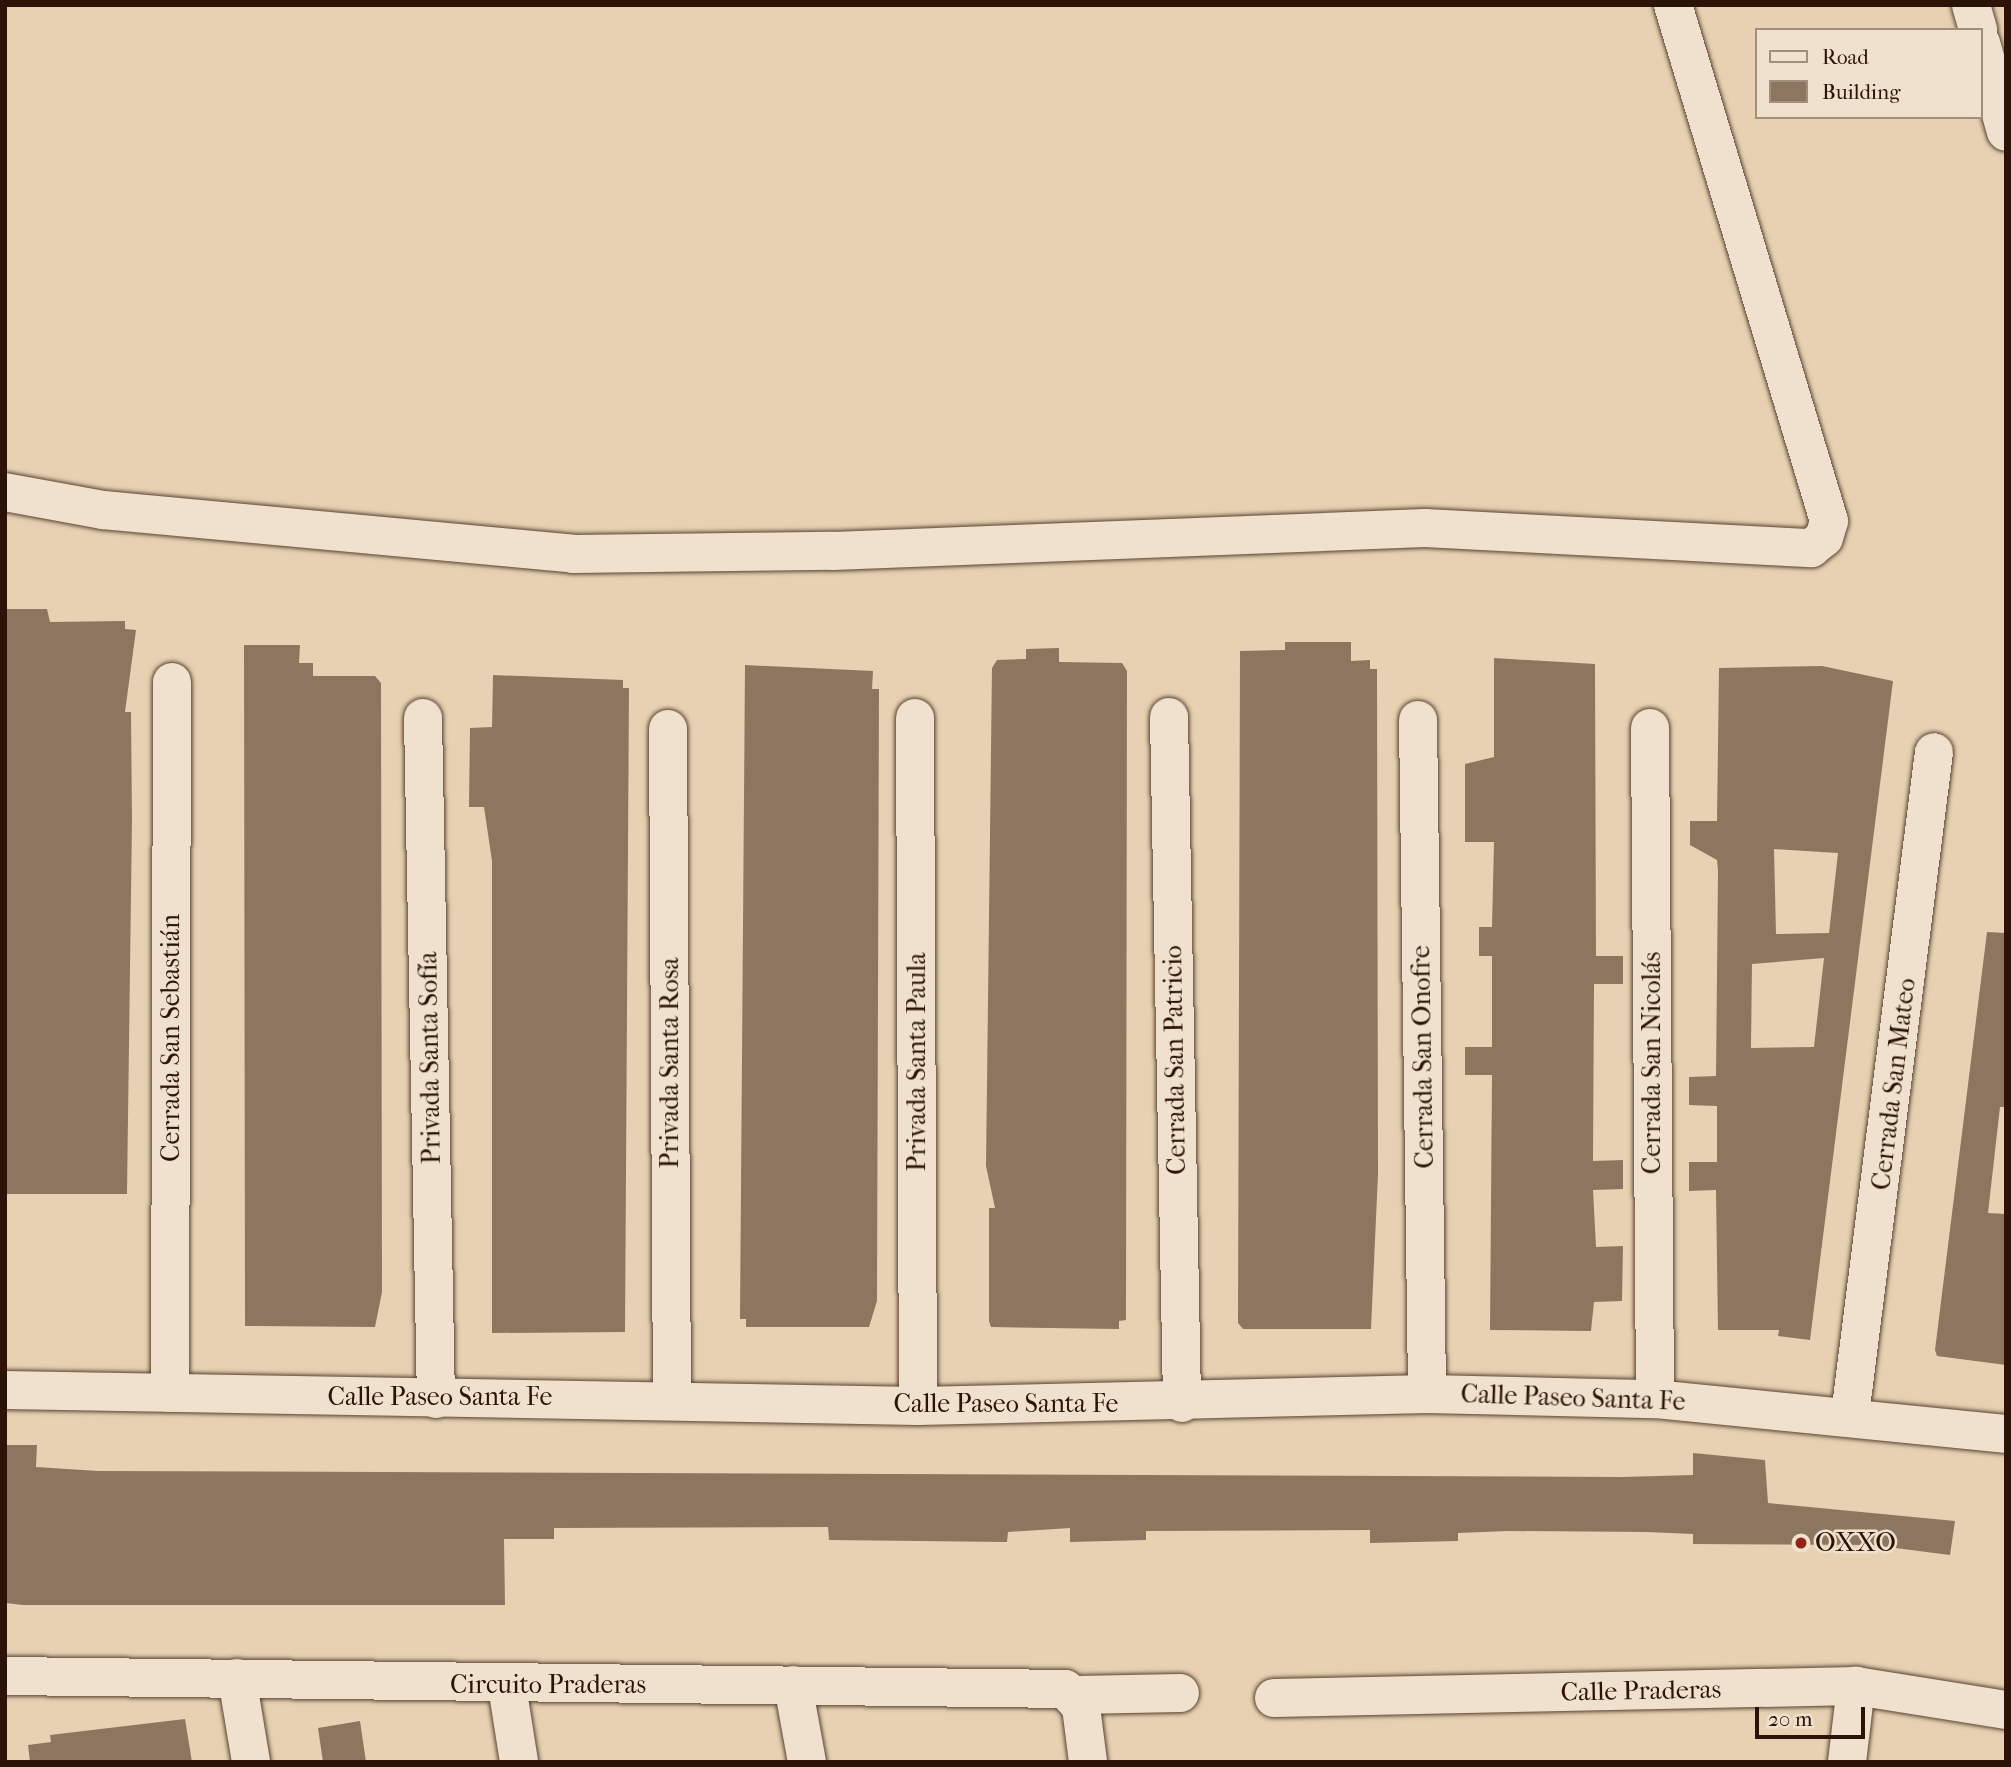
<!DOCTYPE html>
<meta charset="utf-8">
<style>
body{margin:0}
#map{position:relative;width:2011px;height:1767px;overflow:hidden;background:#e7d1b2;font-family:"IM FELL French Canon",serif}
div>[style]{position:absolute}
.building>*{inset:0;background:#8d7660}
.roads{filter:drop-shadow(0 0 2px #5a4332) drop-shadow(0 0 2px #5a4332)}
.minor>*{height:38px;margin:-19px;padding:0 19px;transform-origin:19px;border-radius:19px;background:#efe1cd}
.dots>*{width:19px;height:19px;translate:-50% -50%;box-sizing:border-box;border:4px solid #efe1cd;border-radius:50%}
span{translate:-50% -50%;white-space:nowrap;text-align:center;line-height:1.15;-webkit-text-stroke:5px #efe1cd;paint-order:stroke}
.street-label{font-size:26px;color:#2b1407}
.poi-label{font-size:26px;color:#2b1407}
.left{translate:0 -50%;text-align:left}
.frame{position:absolute;inset:0;border:7px solid #2b1407;pointer-events:none}
.legend{position:absolute;left:1755px;top:28px;width:228px;height:91px;box-sizing:border-box;background:#efe1cd;border:2px solid #a18f7e;margin:0;padding:9px 12px;list-style:none;font-size:21px;color:#2b1407}
.legend li{display:flex;align-items:center;gap:14px;height:35px}
.legend b{width:35px;border:2px solid #a18f7e}
.scale{position:absolute;left:1755px;top:1707px;width:110px;height:32px;box-sizing:border-box;border:4px solid #2b1407;border-top:0;padding-left:9px;font-size:21px;line-height:24px;white-space:nowrap;color:#2b1407;-webkit-text-stroke:5px #efe1cd;paint-order:stroke}
</style>
<div id="map">
<div class="building">
<i style="clip-path:polygon(5px 609px,47px 609px,50px 622px,125px 621px,125px 629px,136px 630px,125px 712px,131px 712px,132px 820px,127px 1194px,5px 1194px)"></i>
<i style="clip-path:polygon(1285px 642px,1351px 642px,1351px 661px,1370px 660px,1370px 669px,1377px 669px,1378px 1174px,1371px 1329px,1243px 1329px,1238px 1323px,1240px 651px,1285px 650px)"></i>
<i style="clip-path:polygon(244px 645px,300px 645px,299px 663px,313px 663px,313px 676px,375px 676px,381px 683px,382px 1292px,375px 1327px,245px 1326px)"></i>
<i style="clip-path:polygon(1059px 648px,1059px 662px,1122px 663px,1127px 671px,1126px 1320px,1119px 1321px,1119px 1329px,991px 1327px,989px 1321px,989px 1208px,995px 1208px,986px 1166px,992px 668px,997px 660px,1026px 659px,1026px 649px)"></i>
<i style="clip-path:polygon(1494px 658px,1595px 664px,1596px 956px,1623px 956px,1623px 984px,1594px 984px,1593px 1161px,1623px 1160px,1623px 1189px,1593px 1190px,1596px 1247px,1623px 1246px,1622px 1301px,1594px 1302px,1591px 1331px,1490px 1330px,1492px 1075px,1465px 1075px,1465px 1047px,1492px 1047px,1492px 956px,1479px 956px,1479px 927px,1492px 927px,1494px 842px,1465px 842px,1465px 764px,1494px 757px)"></i>
<i style="clip-path:polygon(745px 665px,873px 671px,872px 689px,879px 689px,877px 1301px,869px 1327px,746px 1327px,746px 1319px,740px 1319px)"></i>
<i style="clip-path:polygon(evenodd,1822px 666px,1893px 681px,1810px 1340px,1778px 1336px,1779px 1330px,1718px 1330px,1716px 1190px,1689px 1191px,1689px 1162px,1717px 1162px,1717px 1106px,1689px 1105px,1689px 1077px,1716px 1076px,1718px 871px,1717px 860px,1690px 845px,1690px 821px,1717px 821px,1719px 668px,1822px 666px,1774px 849px,1838px 853px,1829px 933px,1776px 934px,1774px 849px,1822px 666px,1824px 958px,1814px 1047px,1751px 1048px,1752px 964px,1824px 958px)"></i>
<i style="clip-path:polygon(493px 675px,623px 680px,623px 688px,629px 688px,625px 1332px,492px 1333px,492px 861px,484px 807px,469px 807px,470px 728px,492px 727px)"></i>
<i style="clip-path:polygon(1987px 932px,2006px 933px,2006px 1107px,2000px 1107px,1988px 1213px,2006px 1214px,2006px 1365px,1937px 1356px,1935px 1350px)"></i>
<i style="clip-path:polygon(5px 1445px,37px 1445px,36px 1467px,98px 1471px,1622px 1477px,1693px 1475px,1693px 1453px,1765px 1460px,1768px 1503px,1955px 1521px,1950px 1555px,1872px 1545px,1693px 1544px,1693px 1534px,1647px 1532px,1508px 1531px,1458px 1533px,1458px 1541px,1370px 1543px,1370px 1530px,1146px 1531px,1146px 1540px,1070px 1542px,1070px 1528px,1008px 1532px,1007px 1542px,829px 1540px,828px 1527px,554px 1528px,554px 1539px,504px 1539px,505px 1605px,23px 1605px,5px 1603px)"></i>
<i style="clip-path:polygon(185px 1719px,192px 1762px,30px 1762px,28px 1745px,51px 1742px,50px 1735px)"></i>
<i style="clip-path:polygon(360px 1721px,366px 1762px,323px 1762px,318px 1728px)"></i>
</div>
<div class="roads">
<div class="minor">
<i style="left:1971px;top:5px;width:26px;rotate:74deg"></i>
<i style="left:1981px;top:43px;width:92px;rotate:74.3deg"></i>
<i style="left:5px;top:492px;width:100px;rotate:10.4deg"></i>
<i style="left:103px;top:510px;width:472px;rotate:5.3deg"></i>
<i style="left:573px;top:554px;width:260px;rotate:-0.7deg"></i>
<i style="left:833px;top:551px;width:592px;rotate:-2.22deg"></i>
<i style="left:1425px;top:528px;width:387px;rotate:3deg"></i>
<i style="left:1811px;top:548px;width:16px;rotate:-38deg"></i>
<i style="left:1824px;top:538px;width:18px;rotate:-74deg"></i>
<i style="left:1829px;top:521px;width:539px;rotate:-106.82deg"></i>
<i style="left:1169px;top:717px;width:686px;rotate:88.91deg"></i>
<i style="left:423px;top:718px;width:681px;rotate:88.91deg"></i>
<i style="left:915px;top:718px;width:688px;rotate:89.75deg"></i>
<i style="left:1418px;top:720px;width:674px;rotate:89.23deg"></i>
<i style="left:1650px;top:728px;width:671px;rotate:89.57deg"></i>
<i style="left:668px;top:729px;width:668px;rotate:89.66deg"></i>
<i style="left:5px;top:1390px;width:913px;rotate:1deg"></i>
<i style="left:918px;top:1406px;width:509px;rotate:-1.35deg"></i>
<i style="left:1427px;top:1394px;width:228px;rotate:1.3deg"></i>
<i style="left:1655px;top:1399px;width:353px;rotate:5.7deg"></i>
<i style="left:170px;top:1393px;width:711px;rotate:-89.84deg"></i>
<i style="left:1850px;top:1415px;width:668px;rotate:-82.78deg"></i>
<i style="left:5px;top:1676px;width:1060px;rotate:0.7deg"></i>
<i style="left:1065px;top:1689px;width:24px;rotate:48deg"></i>
<i style="left:1081px;top:1707px;width:55px;rotate:82.7deg"></i>
<i style="left:237px;top:1678px;width:85px;rotate:80.5deg"></i>
<i style="left:793px;top:1685px;width:78px;rotate:79.7deg"></i>
<i style="left:507px;top:1686px;width:77px;rotate:81deg"></i>
<i style="left:1076px;top:1695px;width:104px;rotate:-1.1deg"></i>
<i style="left:1274px;top:1698px;width:582px;rotate:-1.18deg"></i>
<i style="left:1856px;top:1686px;width:152px;rotate:9.1deg"></i>
<i style="left:1847px;top:1762px;width:77px;rotate:-83.2deg"></i>
</div>
</div>
<div class="dots">
<i style="left:1801px;top:1543px;background:#8f2418"></i>
</div>
<div class="street-label">
<span style="left:171px;top:1038px;rotate:-90deg">Cerrada San Sebastián</span>
<span style="left:1423px;top:1057px;rotate:-91deg">Cerrada San Onofre</span>
<span style="left:430px;top:1058px;rotate:-91deg">Privada Santa Sofía</span>
<span style="left:1175px;top:1060px;rotate:-91deg">Cerrada San Patricio</span>
<span style="left:917px;top:1062px;rotate:-90deg">Privada Santa Paula</span>
<span style="left:670px;top:1063px;rotate:-90deg">Privada Santa Rosa</span>
<span style="left:1652px;top:1063px;rotate:-90deg">Cerrada San Nicolás</span>
<span style="left:1894px;top:1084px;rotate:-83deg">Cerrada San Mateo</span>
<span style="left:440px;top:1397px">Calle Paseo Santa Fe</span>
<span style="left:1573px;top:1398px;rotate:2deg">Calle Paseo Santa Fe</span>
<span style="left:1006px;top:1404px">Calle Paseo Santa Fe</span>
<span style="left:548px;top:1685px">Circuito Praderas</span>
<span style="left:1641px;top:1691px;rotate:-1deg">Calle Praderas</span>
</div>
<div class="poi-label">
<span class="left" style="left:1815px;top:1543px">OXXO</span>
</div>
<div class="frame"></div>
<ul class="legend">
<li><b style="height:9px;background:#efe1cd"></b>Road</li>
<li><b style="height:19px;background:#8d7660"></b>Building</li>
</ul>
<div class="scale">20 m</div>
</div>
